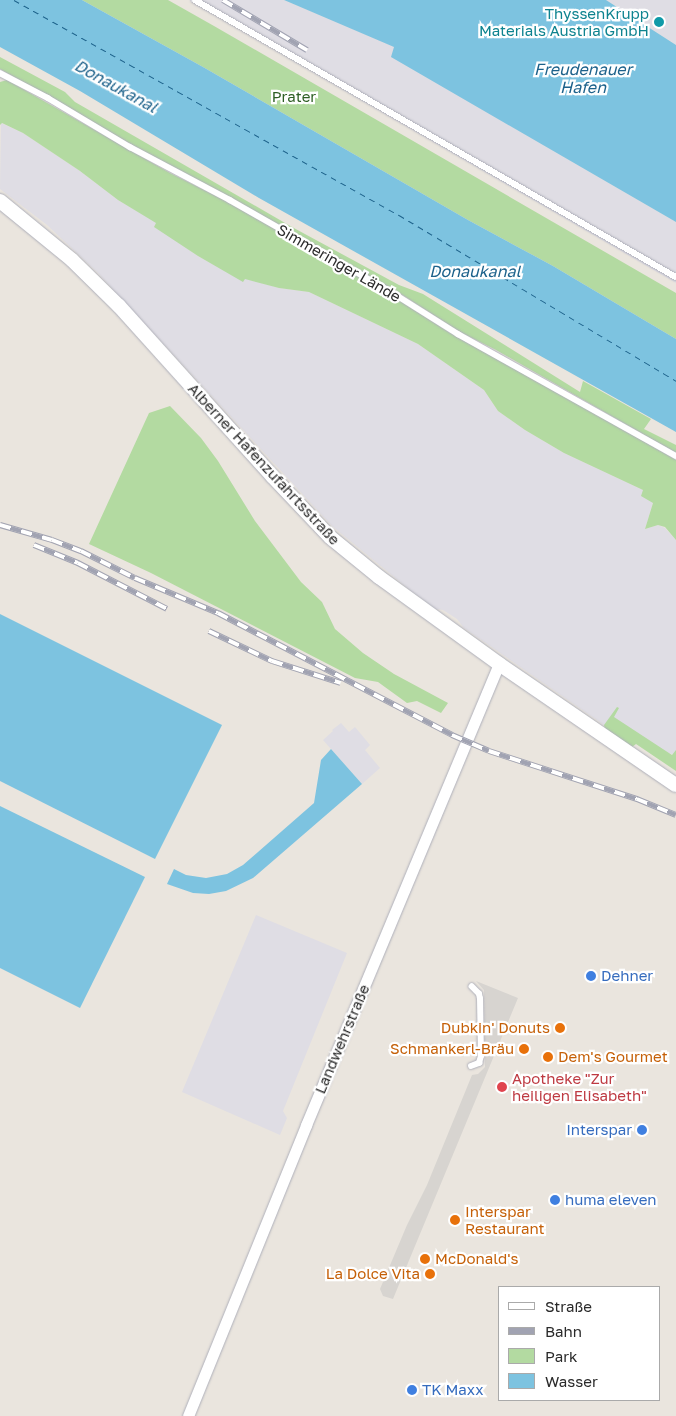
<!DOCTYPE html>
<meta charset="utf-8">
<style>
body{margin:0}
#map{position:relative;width:676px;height:1416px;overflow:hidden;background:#eae5de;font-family:"Golos Text",sans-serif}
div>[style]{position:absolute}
.industrial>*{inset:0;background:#dfdde4}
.green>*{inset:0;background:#b3daa1}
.plaza>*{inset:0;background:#d7d4d0}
.water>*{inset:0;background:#7dc3e0}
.ferry>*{height:1px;margin-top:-0.5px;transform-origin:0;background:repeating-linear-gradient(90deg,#1d628b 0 6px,transparent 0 11px)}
.roads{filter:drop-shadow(0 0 1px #aeafb9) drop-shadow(0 0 1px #aeafb9)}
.service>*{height:5.5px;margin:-2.75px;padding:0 2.75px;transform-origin:2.75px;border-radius:2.75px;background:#fff}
.minor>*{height:11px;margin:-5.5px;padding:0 5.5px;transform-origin:5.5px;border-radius:5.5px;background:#fff}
.tertiary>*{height:14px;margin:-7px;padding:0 7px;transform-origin:7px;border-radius:7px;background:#fff}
.rail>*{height:5.5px;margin-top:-2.75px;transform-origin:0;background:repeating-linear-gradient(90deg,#fff 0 11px,#a1a3b2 0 22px);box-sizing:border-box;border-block:1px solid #a1a3b2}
.dots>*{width:14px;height:14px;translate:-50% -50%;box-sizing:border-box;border:2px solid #fff;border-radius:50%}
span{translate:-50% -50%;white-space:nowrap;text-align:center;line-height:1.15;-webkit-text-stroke:4.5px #fff;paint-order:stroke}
.culture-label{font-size:15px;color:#0d838f}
.right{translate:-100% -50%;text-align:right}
.park-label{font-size:15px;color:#2d5e23}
.street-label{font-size:15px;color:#2a2a2a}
.shop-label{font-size:15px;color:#366cbe}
.left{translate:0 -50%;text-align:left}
.food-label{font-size:15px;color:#c56008}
.health-label{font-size:15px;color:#be3a42}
.water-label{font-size:16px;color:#1d628b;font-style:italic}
.legend{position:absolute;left:498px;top:1286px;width:162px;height:115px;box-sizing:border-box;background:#fff;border:1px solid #aaa;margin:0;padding:6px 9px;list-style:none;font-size:15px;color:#2a2a2a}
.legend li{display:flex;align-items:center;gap:10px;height:25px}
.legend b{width:25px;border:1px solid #aaa}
</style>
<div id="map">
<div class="industrial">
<i style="clip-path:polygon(189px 0,284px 0,395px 47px,392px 57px,676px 222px,676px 283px)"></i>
<i style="clip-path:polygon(606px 0,676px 0,676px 45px)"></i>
<i style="clip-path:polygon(1px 123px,23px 133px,80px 171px,118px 200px,157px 223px,155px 226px,198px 256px,243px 281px,244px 278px,279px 288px,309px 292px,418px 344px,484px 390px,498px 411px,525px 430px,564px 453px,643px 490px,653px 503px,645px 529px,658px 525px,665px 528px,676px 540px,676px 755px,636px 744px,604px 725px,464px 628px,457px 619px,443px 610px,436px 609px,410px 590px,332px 526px,97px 272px,47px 225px,0 189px)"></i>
<i style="clip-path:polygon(341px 723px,349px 732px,355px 727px,370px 745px,365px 750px,380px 768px,362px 784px,323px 740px,333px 731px,332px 730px)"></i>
<i style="clip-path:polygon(256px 915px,347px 953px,283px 1111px,287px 1118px,280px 1135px,182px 1092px)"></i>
</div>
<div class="green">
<i style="clip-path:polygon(82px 0,168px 0,214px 26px,676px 293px,676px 339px,553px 266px,468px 220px,203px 67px)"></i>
<i style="clip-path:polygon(0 57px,65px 92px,75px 102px,292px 227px,399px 285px,423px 294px,580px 392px,583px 381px,651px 419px,644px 429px,676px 445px,676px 453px,496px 350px,458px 331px,398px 292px,162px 162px,0 69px)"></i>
<i style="clip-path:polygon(7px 80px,170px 173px,224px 200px,400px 301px,450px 333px,540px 381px,676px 460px,676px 540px,665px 527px,658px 525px,645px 529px,653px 503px,641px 496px,643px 490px,564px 453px,525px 430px,498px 411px,484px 390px,418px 344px,309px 292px,279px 288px,245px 279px,243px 282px,198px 256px,154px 227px,156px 223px,118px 200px,80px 171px,23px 133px,2px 123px,0 125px,0 82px)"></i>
<i style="clip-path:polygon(170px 406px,201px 438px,218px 461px,255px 521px,301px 582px,322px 602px,335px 629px,363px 653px,394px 674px,448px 703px,441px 713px,417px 701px,407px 703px,378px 682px,355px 678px,151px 573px,89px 544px,149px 413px)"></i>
<i style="clip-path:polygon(617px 707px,619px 708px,614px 717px,672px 755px,676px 750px,676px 771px,636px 744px,632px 747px,605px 729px,604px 725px)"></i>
</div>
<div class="plaza">
<i style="clip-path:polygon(476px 981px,518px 998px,393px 1299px,383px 1296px,380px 1289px,407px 1225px,427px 1185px,472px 1075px,478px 1074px,485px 1067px,484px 990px)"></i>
</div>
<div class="water">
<i style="clip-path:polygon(0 0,82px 0,203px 67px,468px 220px,553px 266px,676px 339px,676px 432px,259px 198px,80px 91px,0 47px)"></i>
<i style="clip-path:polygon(284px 0,606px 0,676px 45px,676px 222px,391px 57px,394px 47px)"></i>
<i style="clip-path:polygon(0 614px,222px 725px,155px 859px,0 781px)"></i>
<i style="clip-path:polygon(331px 749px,362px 784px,253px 878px,226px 891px,209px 894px,193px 893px,167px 884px,174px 869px,186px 875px,206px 878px,227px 874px,243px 865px,314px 803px,321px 760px)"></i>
<i style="clip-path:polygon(0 806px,145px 877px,80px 1008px,0 968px)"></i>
</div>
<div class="ferry">
<i style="left:14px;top:0;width:441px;rotate:29.2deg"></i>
<i style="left:399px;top:215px;width:323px;rotate:30.9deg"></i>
</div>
<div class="roads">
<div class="service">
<i style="left:195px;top:0;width:555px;rotate:29.94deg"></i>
<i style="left:0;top:73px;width:54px;rotate:27.5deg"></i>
<i style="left:48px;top:98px;width:96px;rotate:30.9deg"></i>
<i style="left:130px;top:147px;width:113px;rotate:27.9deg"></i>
<i style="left:230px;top:200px;width:188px;rotate:29.7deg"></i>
<i style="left:393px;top:293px;width:77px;rotate:32.2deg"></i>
<i style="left:458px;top:334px;width:250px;rotate:29.2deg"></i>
<i style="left:471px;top:1066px;width:9px;rotate:-21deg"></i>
<i style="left:479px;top:1063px;width:7px;rotate:-74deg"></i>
<i style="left:481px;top:1056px;width:57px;rotate:-91deg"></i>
<i style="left:480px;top:999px;width:5px;rotate:-101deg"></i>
<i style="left:479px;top:994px;width:10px;rotate:-135deg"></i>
</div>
<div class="minor">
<i style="left:188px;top:1416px;width:314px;rotate:-67.9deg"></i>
<i style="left:306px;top:1125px;width:500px;rotate:-67.3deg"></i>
</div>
<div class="tertiary">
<i style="left:0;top:201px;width:93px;rotate:39.3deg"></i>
<i style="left:72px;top:260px;width:66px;rotate:44.4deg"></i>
<i style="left:119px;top:306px;width:229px;rotate:48deg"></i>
<i style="left:272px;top:476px;width:84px;rotate:46.4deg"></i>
<i style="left:330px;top:537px;width:63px;rotate:39.2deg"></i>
<i style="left:379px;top:577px;width:148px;rotate:35.9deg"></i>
<i style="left:499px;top:664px;width:214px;rotate:34.4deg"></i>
</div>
</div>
<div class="rail">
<i style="left:223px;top:0;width:98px;rotate:30.8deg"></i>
<i style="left:0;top:525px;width:54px;rotate:16.1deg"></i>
<i style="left:52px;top:540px;width:31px;rotate:21deg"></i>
<i style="left:81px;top:551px;width:60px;rotate:26.6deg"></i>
<i style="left:135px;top:578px;width:90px;rotate:22.9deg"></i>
<i style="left:218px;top:613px;width:264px;rotate:27.5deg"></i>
<i style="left:452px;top:735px;width:40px;rotate:23.4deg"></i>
<i style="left:489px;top:751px;width:156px;rotate:18deg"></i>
<i style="left:637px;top:799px;width:42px;rotate:22.3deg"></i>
<i style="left:34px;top:545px;width:48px;rotate:22.2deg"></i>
<i style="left:78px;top:563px;width:100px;rotate:27.3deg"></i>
<i style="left:209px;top:631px;width:70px;rotate:25.5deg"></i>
<i style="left:272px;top:661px;width:72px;rotate:17.7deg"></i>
</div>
<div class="dots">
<i style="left:659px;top:22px;background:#0f9aa8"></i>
<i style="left:591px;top:976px;background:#3f7fe0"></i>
<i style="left:560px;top:1028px;background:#e8710a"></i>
<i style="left:524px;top:1049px;background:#e8710a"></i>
<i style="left:548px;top:1057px;background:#e8710a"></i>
<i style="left:502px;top:1087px;background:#e0444e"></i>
<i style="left:642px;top:1130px;background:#3f7fe0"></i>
<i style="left:555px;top:1200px;background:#3f7fe0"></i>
<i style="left:455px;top:1220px;background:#e8710a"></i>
<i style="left:425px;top:1259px;background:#e8710a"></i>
<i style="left:430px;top:1274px;background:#e8710a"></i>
<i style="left:412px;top:1390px;background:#3f7fe0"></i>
</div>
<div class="culture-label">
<span class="right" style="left:649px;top:22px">ThyssenKrupp<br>Materials Austria GmbH</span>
</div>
<div class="park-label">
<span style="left:294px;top:97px">Prater</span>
</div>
<div class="street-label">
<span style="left:339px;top:263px;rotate:30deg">Simmeringer Lände</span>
<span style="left:264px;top:464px;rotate:47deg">Alberner Hafenzufahrtsstraße</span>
<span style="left:342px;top:1039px;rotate:-67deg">Landwehrstraße</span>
</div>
<div class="shop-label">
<span class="left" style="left:601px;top:976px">Dehner</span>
<span class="right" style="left:632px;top:1130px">Interspar</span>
<span class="left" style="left:565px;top:1200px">huma eleven</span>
<span class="left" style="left:422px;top:1390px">TK Maxx</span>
</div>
<div class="food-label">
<span class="right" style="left:550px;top:1028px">Dubkin' Donuts</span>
<span class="right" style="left:514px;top:1049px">Schmankerl-Bräu</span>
<span class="left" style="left:558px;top:1057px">Dem's Gourmet</span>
<span class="left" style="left:465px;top:1220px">Interspar<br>Restaurant</span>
<span class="left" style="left:435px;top:1259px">McDonald's</span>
<span class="right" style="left:420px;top:1274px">La Dolce Vita</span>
</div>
<div class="health-label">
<span class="left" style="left:512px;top:1087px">Apotheke "Zur<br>heiligen Elisabeth"</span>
</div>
<div class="water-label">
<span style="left:583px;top:78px">Freudenauer<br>Hafen</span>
<span style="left:116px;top:86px;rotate:29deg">Donaukanal</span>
<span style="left:475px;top:271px">Donaukanal</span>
</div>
<ul class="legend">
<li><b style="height:6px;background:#fff"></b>Straße</li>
<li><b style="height:6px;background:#a1a3b2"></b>Bahn</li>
<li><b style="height:14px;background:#b3daa1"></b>Park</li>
<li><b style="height:14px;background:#7dc3e0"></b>Wasser</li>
</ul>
</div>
